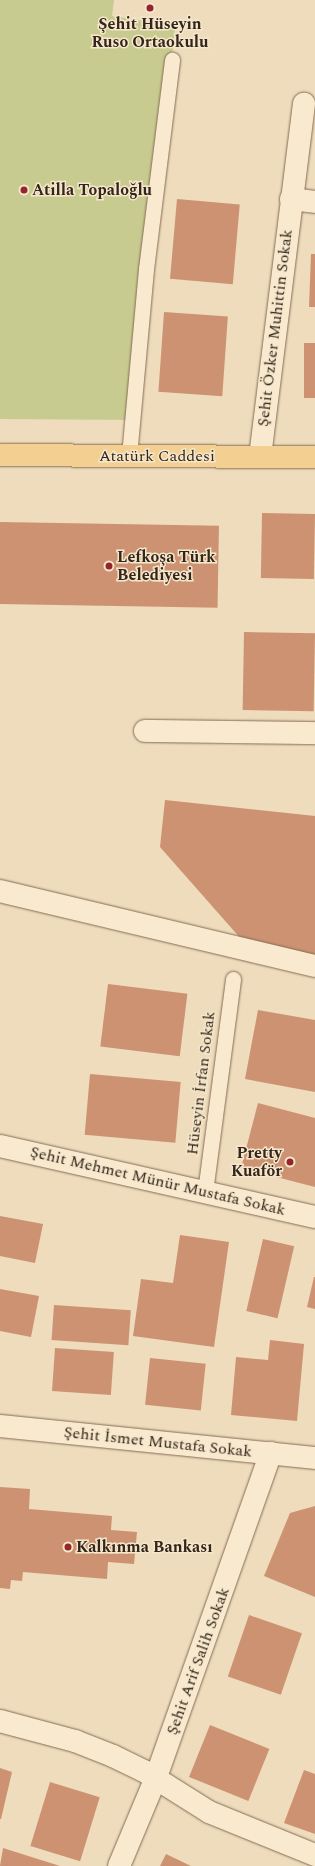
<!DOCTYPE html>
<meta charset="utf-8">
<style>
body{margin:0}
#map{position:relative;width:315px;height:1866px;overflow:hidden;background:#eedcbc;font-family:Spectral,serif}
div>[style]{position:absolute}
.green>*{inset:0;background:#c8cb90}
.building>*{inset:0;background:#cd9271;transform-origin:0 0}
.roads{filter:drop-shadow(0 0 1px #856c55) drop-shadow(0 0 1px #856c55)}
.service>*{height:15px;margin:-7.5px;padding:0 7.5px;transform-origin:7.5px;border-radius:7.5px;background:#f9eacf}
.minor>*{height:22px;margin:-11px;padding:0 11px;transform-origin:11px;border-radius:11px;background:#f9eacf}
.primary>*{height:22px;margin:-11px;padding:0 11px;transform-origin:11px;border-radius:11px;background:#f3cf91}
.dots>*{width:11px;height:11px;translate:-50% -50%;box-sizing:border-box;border:2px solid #f5e7cb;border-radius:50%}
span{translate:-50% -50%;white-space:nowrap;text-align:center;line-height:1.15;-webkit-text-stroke:3px #f5e7cb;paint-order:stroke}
.poi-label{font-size:16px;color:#34251b;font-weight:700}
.left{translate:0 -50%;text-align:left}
.right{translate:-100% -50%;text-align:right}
.street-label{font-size:16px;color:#34251b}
</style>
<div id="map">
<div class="green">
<i style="clip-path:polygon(0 0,114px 0,112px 16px,175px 26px,138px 420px,0 419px)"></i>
</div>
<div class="building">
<i style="left:177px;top:199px;width:63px;height:80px;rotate:5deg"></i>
<i style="clip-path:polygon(311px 254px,315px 254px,315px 307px,309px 307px)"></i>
<i style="left:164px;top:312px;width:64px;height:80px;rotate:4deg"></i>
<i style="left:304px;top:343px;width:11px;height:55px"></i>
<i style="left:262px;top:513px;width:53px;height:65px;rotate:1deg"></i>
<i style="left:0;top:522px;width:219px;height:82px;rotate:1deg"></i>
<i style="left:244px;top:632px;width:71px;height:78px;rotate:1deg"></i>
<i style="clip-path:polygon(165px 800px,315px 816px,315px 955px,249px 948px,160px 847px)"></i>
<i style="left:108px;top:984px;width:80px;height:63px;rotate:7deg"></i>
<i style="clip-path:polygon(258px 1010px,315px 1020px,315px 1092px,245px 1079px)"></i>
<i style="left:90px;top:1074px;width:91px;height:61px;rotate:5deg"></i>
<i style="clip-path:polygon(258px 1103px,315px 1118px,315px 1187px,241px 1168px)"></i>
<i style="clip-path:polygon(0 1216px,43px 1224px,35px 1263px,0 1256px)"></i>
<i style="clip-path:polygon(180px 1235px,229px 1242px,214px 1347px,133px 1336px,141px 1279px,173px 1283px)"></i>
<i style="left:263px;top:1239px;width:32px;height:74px;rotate:13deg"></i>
<i style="clip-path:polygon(314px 1277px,315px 1277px,315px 1309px,307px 1307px)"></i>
<i style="clip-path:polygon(0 1289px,39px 1296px,31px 1337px,0 1331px)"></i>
<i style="left:54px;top:1305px;width:77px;height:35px;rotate:4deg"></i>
<i style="clip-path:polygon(270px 1340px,304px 1344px,297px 1421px,231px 1415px,236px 1357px,268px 1360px)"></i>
<i style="left:55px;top:1348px;width:59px;height:43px;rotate:4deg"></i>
<i style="left:150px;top:1358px;width:56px;height:47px;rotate:6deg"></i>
<i style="clip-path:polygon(0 1487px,30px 1489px,29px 1509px,112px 1516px,111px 1530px,137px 1532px,134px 1564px,108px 1562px,107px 1579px,23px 1572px,22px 1581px,11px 1580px,10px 1589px,0 1588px)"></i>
<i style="clip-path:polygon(315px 1506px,315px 1597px,264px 1576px,290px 1513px)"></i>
<i style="left:249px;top:1615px;width:56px;height:65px;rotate:19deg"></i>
<i style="left:210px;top:1725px;width:64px;height:56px;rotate:22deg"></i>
<i style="clip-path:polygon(0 1768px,12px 1772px,1px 1819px,0 1819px)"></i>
<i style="clip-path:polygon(304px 1770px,315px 1774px,315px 1834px,284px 1823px)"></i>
<i style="left:50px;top:1782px;width:52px;height:67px;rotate:17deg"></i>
<i style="clip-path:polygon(3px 1848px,60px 1866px,0 1866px)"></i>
<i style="clip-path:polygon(166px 1854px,191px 1866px,160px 1866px)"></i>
</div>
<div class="roads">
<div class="service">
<i style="left:129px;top:456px;width:188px;rotate:-84.8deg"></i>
<i style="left:146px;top:269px;width:211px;rotate:-82.9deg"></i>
<i style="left:205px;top:1192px;width:215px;rotate:-82.5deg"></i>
</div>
<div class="minor">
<i style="left:291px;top:199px;width:24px;rotate:7deg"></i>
<i style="left:260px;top:457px;width:356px;rotate:-82.9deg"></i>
<i style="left:145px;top:731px;width:170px;rotate:0.7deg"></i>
<i style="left:0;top:891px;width:324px;rotate:13.4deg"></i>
<i style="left:0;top:1146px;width:323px;rotate:12.7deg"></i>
<i style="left:0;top:1426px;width:317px;rotate:5.8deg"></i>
<i style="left:0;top:1721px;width:78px;rotate:14.9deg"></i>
<i style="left:75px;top:1741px;width:41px;rotate:21.5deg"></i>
<i style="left:113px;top:1756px;width:34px;rotate:26deg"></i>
<i style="left:144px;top:1771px;width:77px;rotate:32.2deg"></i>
<i style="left:209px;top:1812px;width:114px;rotate:22.1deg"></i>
<i style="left:119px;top:1866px;width:93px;rotate:-67.3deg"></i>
<i style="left:155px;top:1780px;width:347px;rotate:-70.5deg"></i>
</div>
<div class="primary">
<i style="left:0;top:455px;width:315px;rotate:0.4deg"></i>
</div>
</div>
<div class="dots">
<i style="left:150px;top:8px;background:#94252c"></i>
<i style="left:24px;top:190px;background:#94252c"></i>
<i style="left:109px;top:566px;background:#94252c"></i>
<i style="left:290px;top:1162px;background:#94252c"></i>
<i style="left:68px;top:1547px;background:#94252c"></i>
</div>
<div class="poi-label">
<span style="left:150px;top:33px">Şehit Hüseyin<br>Ruso Ortaokulu</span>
<span class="left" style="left:32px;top:190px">Atilla Topaloğlu</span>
<span class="left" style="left:117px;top:566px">Lefkoşa Türk<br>Belediyesi</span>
<span class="right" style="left:282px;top:1162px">Pretty<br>Kuaför</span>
<span class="left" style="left:76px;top:1547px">Kalkınma Bankası</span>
</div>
<div class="street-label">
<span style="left:275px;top:328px;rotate:-83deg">Şehit Özker Muhittin Sokak</span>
<span style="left:157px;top:456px">Atatürk Caddesi</span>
<span style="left:201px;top:1083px;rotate:-83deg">Hüseyin İrfan Sokak</span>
<span style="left:158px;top:1181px;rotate:13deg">Şehit Mehmet Münür Mustafa Sokak</span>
<span style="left:158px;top:1442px;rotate:6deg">Şehit İsmet Mustafa Sokak</span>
<span style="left:198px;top:1661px;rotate:-70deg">Şehit Arif Salih Sokak</span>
</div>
</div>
